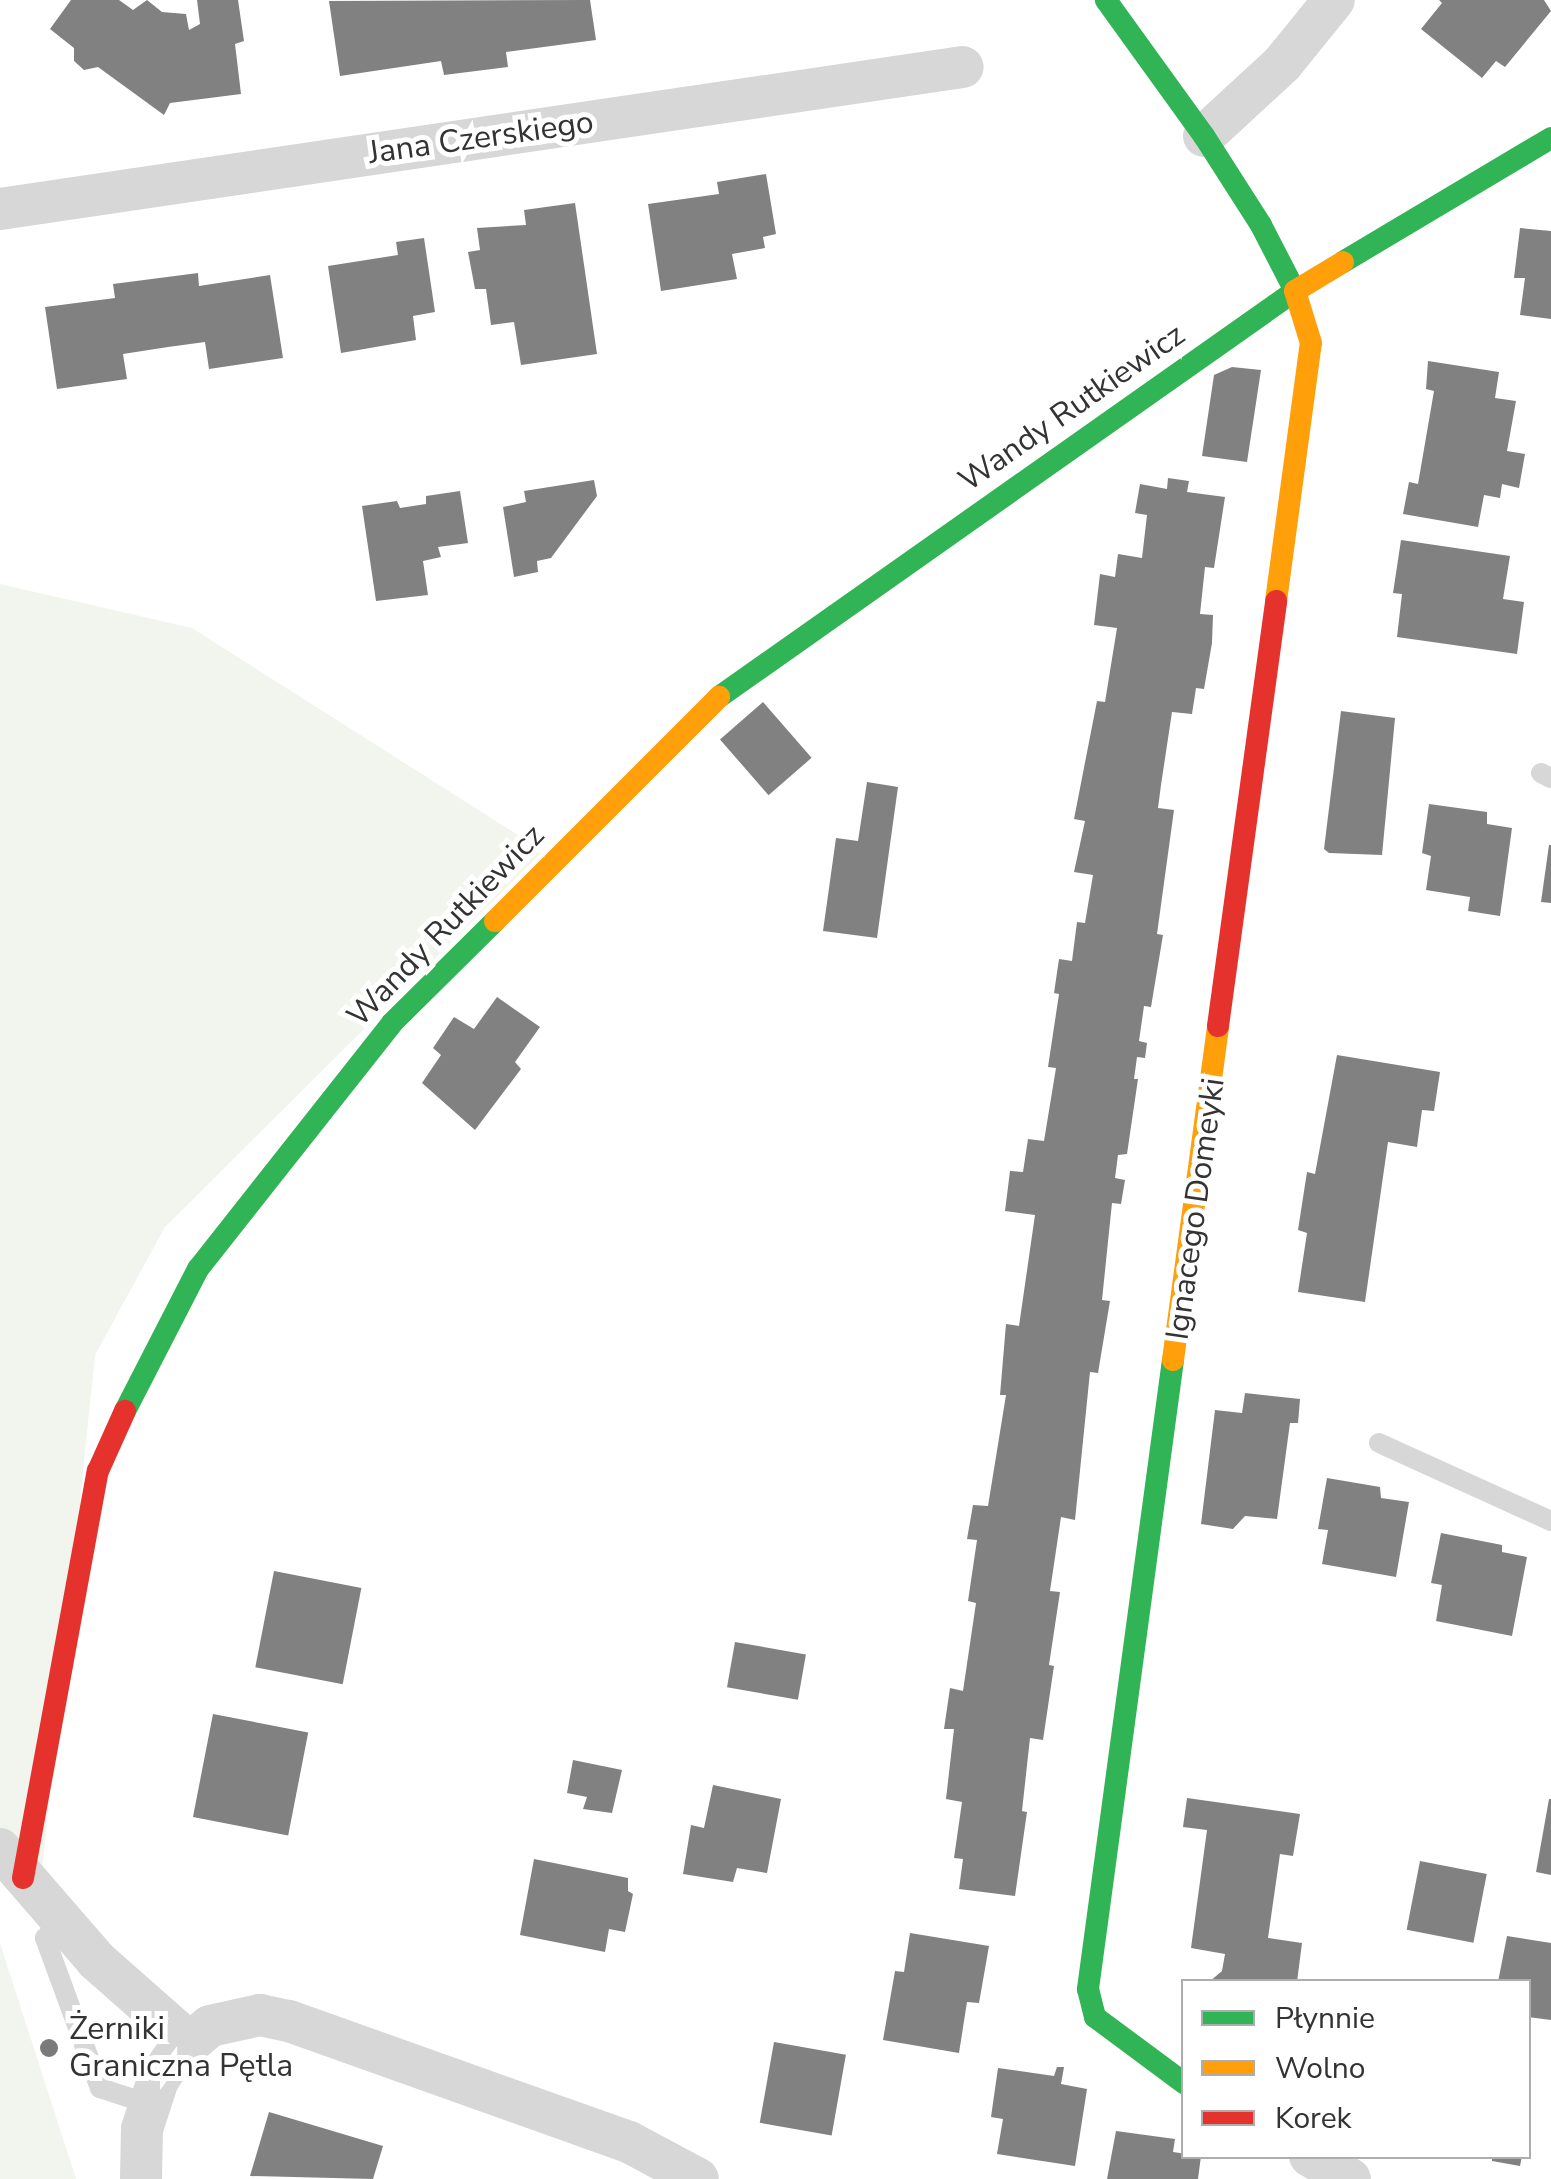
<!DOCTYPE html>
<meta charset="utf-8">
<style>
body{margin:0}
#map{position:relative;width:1551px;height:2179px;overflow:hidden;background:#fff;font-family:"Nunito Sans",sans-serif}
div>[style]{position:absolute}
.green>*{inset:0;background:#f1f5ed}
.building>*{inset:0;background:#818181;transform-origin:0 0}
.lane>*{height:20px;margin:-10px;padding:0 10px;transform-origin:10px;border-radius:10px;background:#d7d7d7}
.street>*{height:42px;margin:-21px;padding:0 21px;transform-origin:21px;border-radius:21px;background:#d7d7d7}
.fast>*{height:22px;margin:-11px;padding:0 11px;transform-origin:11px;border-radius:11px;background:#30b455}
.slow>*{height:22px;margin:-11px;padding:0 11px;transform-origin:11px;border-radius:11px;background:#ff9f0a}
.jam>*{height:22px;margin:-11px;padding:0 11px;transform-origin:11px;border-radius:11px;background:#e5322d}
.dots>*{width:28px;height:28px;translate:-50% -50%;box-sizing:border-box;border:5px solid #fff;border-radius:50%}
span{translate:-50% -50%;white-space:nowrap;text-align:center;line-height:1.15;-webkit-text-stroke:10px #fff;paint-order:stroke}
.street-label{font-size:32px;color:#333}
.poi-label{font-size:32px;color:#333}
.left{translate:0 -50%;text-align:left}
.legend{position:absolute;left:1181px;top:1979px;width:350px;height:180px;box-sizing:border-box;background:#fff;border:2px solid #adadad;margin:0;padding:12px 18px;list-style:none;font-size:30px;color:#333}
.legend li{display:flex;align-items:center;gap:20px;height:50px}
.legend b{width:50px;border:2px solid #adadad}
</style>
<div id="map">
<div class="green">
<i style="clip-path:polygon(0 584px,192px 628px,543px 851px,165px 1227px,95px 1355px,42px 1871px,0 1831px)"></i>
<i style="clip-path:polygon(0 1943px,76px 2179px,0 2179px)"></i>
</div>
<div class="building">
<i style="clip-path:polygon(71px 0,119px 0,133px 10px,147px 0,162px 12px,186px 14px,189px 30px,200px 24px,197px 0,238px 0,244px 41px,235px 44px,241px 94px,170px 103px,164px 115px,98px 67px,84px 70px,74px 61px,74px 48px,50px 29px)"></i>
<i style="clip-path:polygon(590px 0,596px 40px,506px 52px,508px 67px,444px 75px,441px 61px,340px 76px,329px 1px)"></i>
<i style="clip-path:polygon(1439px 0,1544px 0,1551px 11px,1505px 67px,1496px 61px,1482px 78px,1421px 29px,1442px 3px)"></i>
<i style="clip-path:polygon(766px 174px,776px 234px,763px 237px,765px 248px,732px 254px,737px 279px,661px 291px,648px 204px,719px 194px,717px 182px)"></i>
<i style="clip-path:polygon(575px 203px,597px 354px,521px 365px,514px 322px,491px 325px,486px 289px,475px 289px,468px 252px,480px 250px,477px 228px,526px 225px,524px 210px)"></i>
<i style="clip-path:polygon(1520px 228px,1551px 231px,1551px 319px,1520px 315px,1525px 278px,1514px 278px)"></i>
<i style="clip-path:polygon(424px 238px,435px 312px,413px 316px,416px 340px,341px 353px,328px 266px,398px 255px,396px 242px)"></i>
<i style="clip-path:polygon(198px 273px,199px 286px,270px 275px,283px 358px,209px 369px,205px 342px,168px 347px,123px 354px,127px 379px,57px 389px,45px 307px,115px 298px,113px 284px)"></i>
<i style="clip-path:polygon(1428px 361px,1499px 372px,1495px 398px,1516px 401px,1507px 451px,1525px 454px,1519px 488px,1502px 484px,1500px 498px,1484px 495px,1478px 527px,1403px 514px,1409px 482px,1418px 484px,1434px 391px,1426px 389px)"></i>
<i style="clip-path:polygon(1232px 367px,1261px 370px,1247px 462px,1202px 456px,1214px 375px)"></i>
<i style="clip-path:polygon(1168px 478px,1189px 481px,1187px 492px,1225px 497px,1214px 568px,1205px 567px,1200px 614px,1213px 615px,1212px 643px,1204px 689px,1196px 688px,1192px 714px,1172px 712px,1161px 785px,1158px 808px,1174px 810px,1157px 934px,1163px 935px,1151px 1007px,1144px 1006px,1139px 1041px,1147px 1043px,1145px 1058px,1137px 1057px,1134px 1079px,1138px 1079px,1127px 1154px,1118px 1155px,1115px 1178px,1125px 1180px,1121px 1204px,1112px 1203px,1102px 1300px,1110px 1301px,1098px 1373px,1090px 1372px,1075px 1520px,1061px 1517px,1050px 1591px,1060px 1592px,1049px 1665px,1054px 1666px,1043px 1740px,1030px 1738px,1022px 1811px,1027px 1812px,1015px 1896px,959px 1889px,963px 1859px,954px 1858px,962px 1802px,946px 1799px,954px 1729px,944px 1729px,950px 1688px,963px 1691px,976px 1603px,968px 1601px,977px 1540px,967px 1539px,973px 1505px,988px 1506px,1006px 1395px,1000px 1395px,1006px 1324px,1019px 1326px,1035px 1215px,1005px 1211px,1010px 1171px,1023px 1172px,1028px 1139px,1044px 1141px,1056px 1068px,1048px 1067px,1059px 994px,1054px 993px,1059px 959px,1072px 961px,1077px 922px,1085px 923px,1093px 875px,1074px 872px,1085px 821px,1074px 819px,1097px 701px,1105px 702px,1117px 628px,1094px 625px,1100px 574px,1115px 577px,1118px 554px,1142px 558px,1147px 515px,1135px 513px,1140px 484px,1167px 489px)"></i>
<i style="clip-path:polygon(594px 480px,597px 496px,551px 558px,537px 561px,538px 572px,514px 577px,503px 507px,526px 502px,524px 491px)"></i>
<i style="clip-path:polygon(460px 491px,468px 543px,438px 547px,441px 557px,423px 561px,428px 595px,376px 601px,362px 506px,397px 501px,400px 508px,426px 504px,426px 496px)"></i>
<i style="clip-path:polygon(1401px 540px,1510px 556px,1503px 599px,1524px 602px,1517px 654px,1397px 637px,1402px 594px,1393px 593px)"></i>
<i style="left:763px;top:702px;width:74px;height:57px;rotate:49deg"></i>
<i style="clip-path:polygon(1341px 711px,1395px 718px,1382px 855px,1329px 853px,1324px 849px)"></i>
<i style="clip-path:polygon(867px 782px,898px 787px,877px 938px,823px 931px,836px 838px,858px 841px)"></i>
<i style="clip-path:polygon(1429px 804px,1487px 812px,1487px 824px,1512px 828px,1500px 916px,1468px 911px,1470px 897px,1426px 890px,1431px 856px,1422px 853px)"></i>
<i style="clip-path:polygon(1549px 845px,1551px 845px,1551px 903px,1541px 902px)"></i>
<i style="clip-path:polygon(497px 997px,540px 1027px,515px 1062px,521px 1069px,475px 1130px,422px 1083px,441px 1055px,433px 1048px,454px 1017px,474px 1029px)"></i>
<i style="clip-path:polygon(1337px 1055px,1440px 1072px,1434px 1111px,1422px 1110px,1417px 1147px,1388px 1142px,1365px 1302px,1298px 1292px,1307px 1233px,1298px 1230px,1307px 1172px,1315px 1174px)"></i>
<i style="clip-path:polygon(1245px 1393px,1300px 1399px,1298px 1423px,1290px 1423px,1277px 1519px,1245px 1516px,1233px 1529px,1201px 1524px,1215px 1410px,1242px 1413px)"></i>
<i style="clip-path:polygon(1327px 1478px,1380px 1487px,1381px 1498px,1409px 1502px,1396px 1577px,1322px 1564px,1328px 1530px,1318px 1529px)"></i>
<i style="clip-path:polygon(1441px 1533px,1502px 1545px,1502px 1552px,1527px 1557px,1512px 1636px,1436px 1621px,1442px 1585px,1431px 1583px)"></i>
<i style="left:274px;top:1571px;width:89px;height:98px;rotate:11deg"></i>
<i style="left:735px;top:1642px;width:72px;height:46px;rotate:10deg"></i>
<i style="left:213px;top:1714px;width:97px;height:105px;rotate:11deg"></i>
<i style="clip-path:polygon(573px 1760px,622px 1770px,612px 1813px,583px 1809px,587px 1797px,567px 1793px)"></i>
<i style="clip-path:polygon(713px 1785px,781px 1799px,767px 1873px,737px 1868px,733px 1882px,683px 1874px,691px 1825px,704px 1828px)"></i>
<i style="clip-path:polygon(1187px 1798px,1300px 1814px,1293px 1856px,1280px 1854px,1268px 1938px,1302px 1943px,1297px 1982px,1209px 1982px,1222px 1971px,1225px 1954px,1191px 1948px,1207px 1830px,1183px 1827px)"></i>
<i style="clip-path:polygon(1549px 1799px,1551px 1799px,1551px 1875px,1536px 1872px)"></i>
<i style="clip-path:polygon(534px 1859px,628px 1878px,628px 1891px,633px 1894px,625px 1932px,609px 1929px,605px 1952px,520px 1935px)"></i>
<i style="left:1420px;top:1861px;width:68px;height:70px;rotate:11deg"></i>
<i style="clip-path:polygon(910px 1933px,989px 1946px,979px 2003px,967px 2002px,959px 2053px,883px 2040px,895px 1971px,904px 1972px)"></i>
<i style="clip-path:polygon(1507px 1936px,1551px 1943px,1551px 2020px,1528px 2017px,1528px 1982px,1498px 1982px)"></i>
<i style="left:774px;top:2042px;width:73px;height:82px;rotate:10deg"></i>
<i style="clip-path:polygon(1057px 2067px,1064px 2067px,1061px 2084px,1087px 2089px,1075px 2166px,997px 2154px,1003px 2119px,991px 2117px,998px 2068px,1054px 2076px)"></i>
<i style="clip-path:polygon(269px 2112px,383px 2146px,373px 2179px,250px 2176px)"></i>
<i style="clip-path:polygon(1116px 2131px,1175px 2139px,1173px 2152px,1201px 2156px,1198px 2179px,1107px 2179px)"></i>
<i style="clip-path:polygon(1492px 2156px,1522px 2156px,1520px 2166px,1492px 2161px)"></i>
</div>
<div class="lane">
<i style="left:1541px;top:773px;width:11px;rotate:27deg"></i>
<i style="left:1379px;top:1443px;width:189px;rotate:24.4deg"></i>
<i style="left:60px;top:1921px;width:23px;rotate:131deg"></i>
<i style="left:45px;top:1938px;width:160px;rotate:69.9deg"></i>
<i style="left:100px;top:2088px;width:51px;rotate:18.4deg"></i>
</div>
<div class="street">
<i style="left:1204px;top:136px;width:106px;rotate:-42.7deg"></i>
<i style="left:1282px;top:64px;width:82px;rotate:-50.9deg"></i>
<i style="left:0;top:209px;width:973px;rotate:-8.39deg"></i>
<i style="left:0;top:1849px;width:147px;rotate:49.1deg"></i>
<i style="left:96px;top:1960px;width:124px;rotate:41.4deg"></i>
<i style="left:1310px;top:2156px;width:46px;rotate:29.9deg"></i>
<i style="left:141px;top:2179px;width:50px;rotate:-88.9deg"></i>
<i style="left:142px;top:2129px;width:52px;rotate:-71.9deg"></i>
<i style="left:158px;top:2080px;width:25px;rotate:-56deg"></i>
<i style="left:172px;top:2059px;width:50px;rotate:-41deg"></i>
<i style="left:210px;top:2026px;width:51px;rotate:-12.4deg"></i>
<i style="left:260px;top:2015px;width:30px;rotate:12deg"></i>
<i style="left:289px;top:2021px;width:361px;rotate:19.6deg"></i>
<i style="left:629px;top:2142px;width:78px;rotate:28.2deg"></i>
</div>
<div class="fast">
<i style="left:1343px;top:262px;width:242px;rotate:-30.8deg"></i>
<i style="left:719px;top:697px;width:705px;rotate:-35.18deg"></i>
<i style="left:1295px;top:291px;width:74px;rotate:-117.3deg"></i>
<i style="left:1261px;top:225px;width:106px;rotate:-122.6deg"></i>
<i style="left:1204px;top:136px;width:168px;rotate:-125.8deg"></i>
<i style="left:1173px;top:1360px;width:635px;rotate:97.7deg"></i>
<i style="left:1088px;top:1989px;width:29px;rotate:76deg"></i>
<i style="left:1095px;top:2017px;width:111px;rotate:36.6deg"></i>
<i style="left:125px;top:1411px;width:160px;rotate:-62.8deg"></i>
<i style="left:198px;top:1269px;width:313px;rotate:-51.7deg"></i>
<i style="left:392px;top:1023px;width:145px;rotate:-44.7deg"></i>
</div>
<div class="slow">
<i style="left:1276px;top:601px;width:260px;rotate:-82.3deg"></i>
<i style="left:1311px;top:343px;width:54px;rotate:-107.1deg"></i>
<i style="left:1295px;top:291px;width:56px;rotate:-31.1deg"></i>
<i style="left:495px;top:921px;width:317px;rotate:-45deg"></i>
<i style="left:1173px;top:1360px;width:337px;rotate:-82.3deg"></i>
</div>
<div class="jam">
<i style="left:1218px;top:1026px;width:429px;rotate:-82.2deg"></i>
<i style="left:23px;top:1878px;width:414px;rotate:-79.6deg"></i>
<i style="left:98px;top:1471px;width:66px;rotate:-65.8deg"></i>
</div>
<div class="dots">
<i style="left:49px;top:2048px;background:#7a7a7a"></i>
</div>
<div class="street-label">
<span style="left:481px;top:138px;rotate:-8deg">Jana Czerskiego</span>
<span style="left:1072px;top:408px;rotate:-35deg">Wandy Rutkiewicz</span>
<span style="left:446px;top:926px;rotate:-46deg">Wandy Rutkiewicz</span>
<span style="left:1196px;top:1209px;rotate:-82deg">Ignacego Domeyki</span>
</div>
<div class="poi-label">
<span class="left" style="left:69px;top:2048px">Żerniki<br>Graniczna Pętla</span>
</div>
<ul class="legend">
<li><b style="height:12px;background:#30b455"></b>Płynnie</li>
<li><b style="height:12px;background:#ff9f0a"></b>Wolno</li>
<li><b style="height:12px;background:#e5322d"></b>Korek</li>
</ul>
</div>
